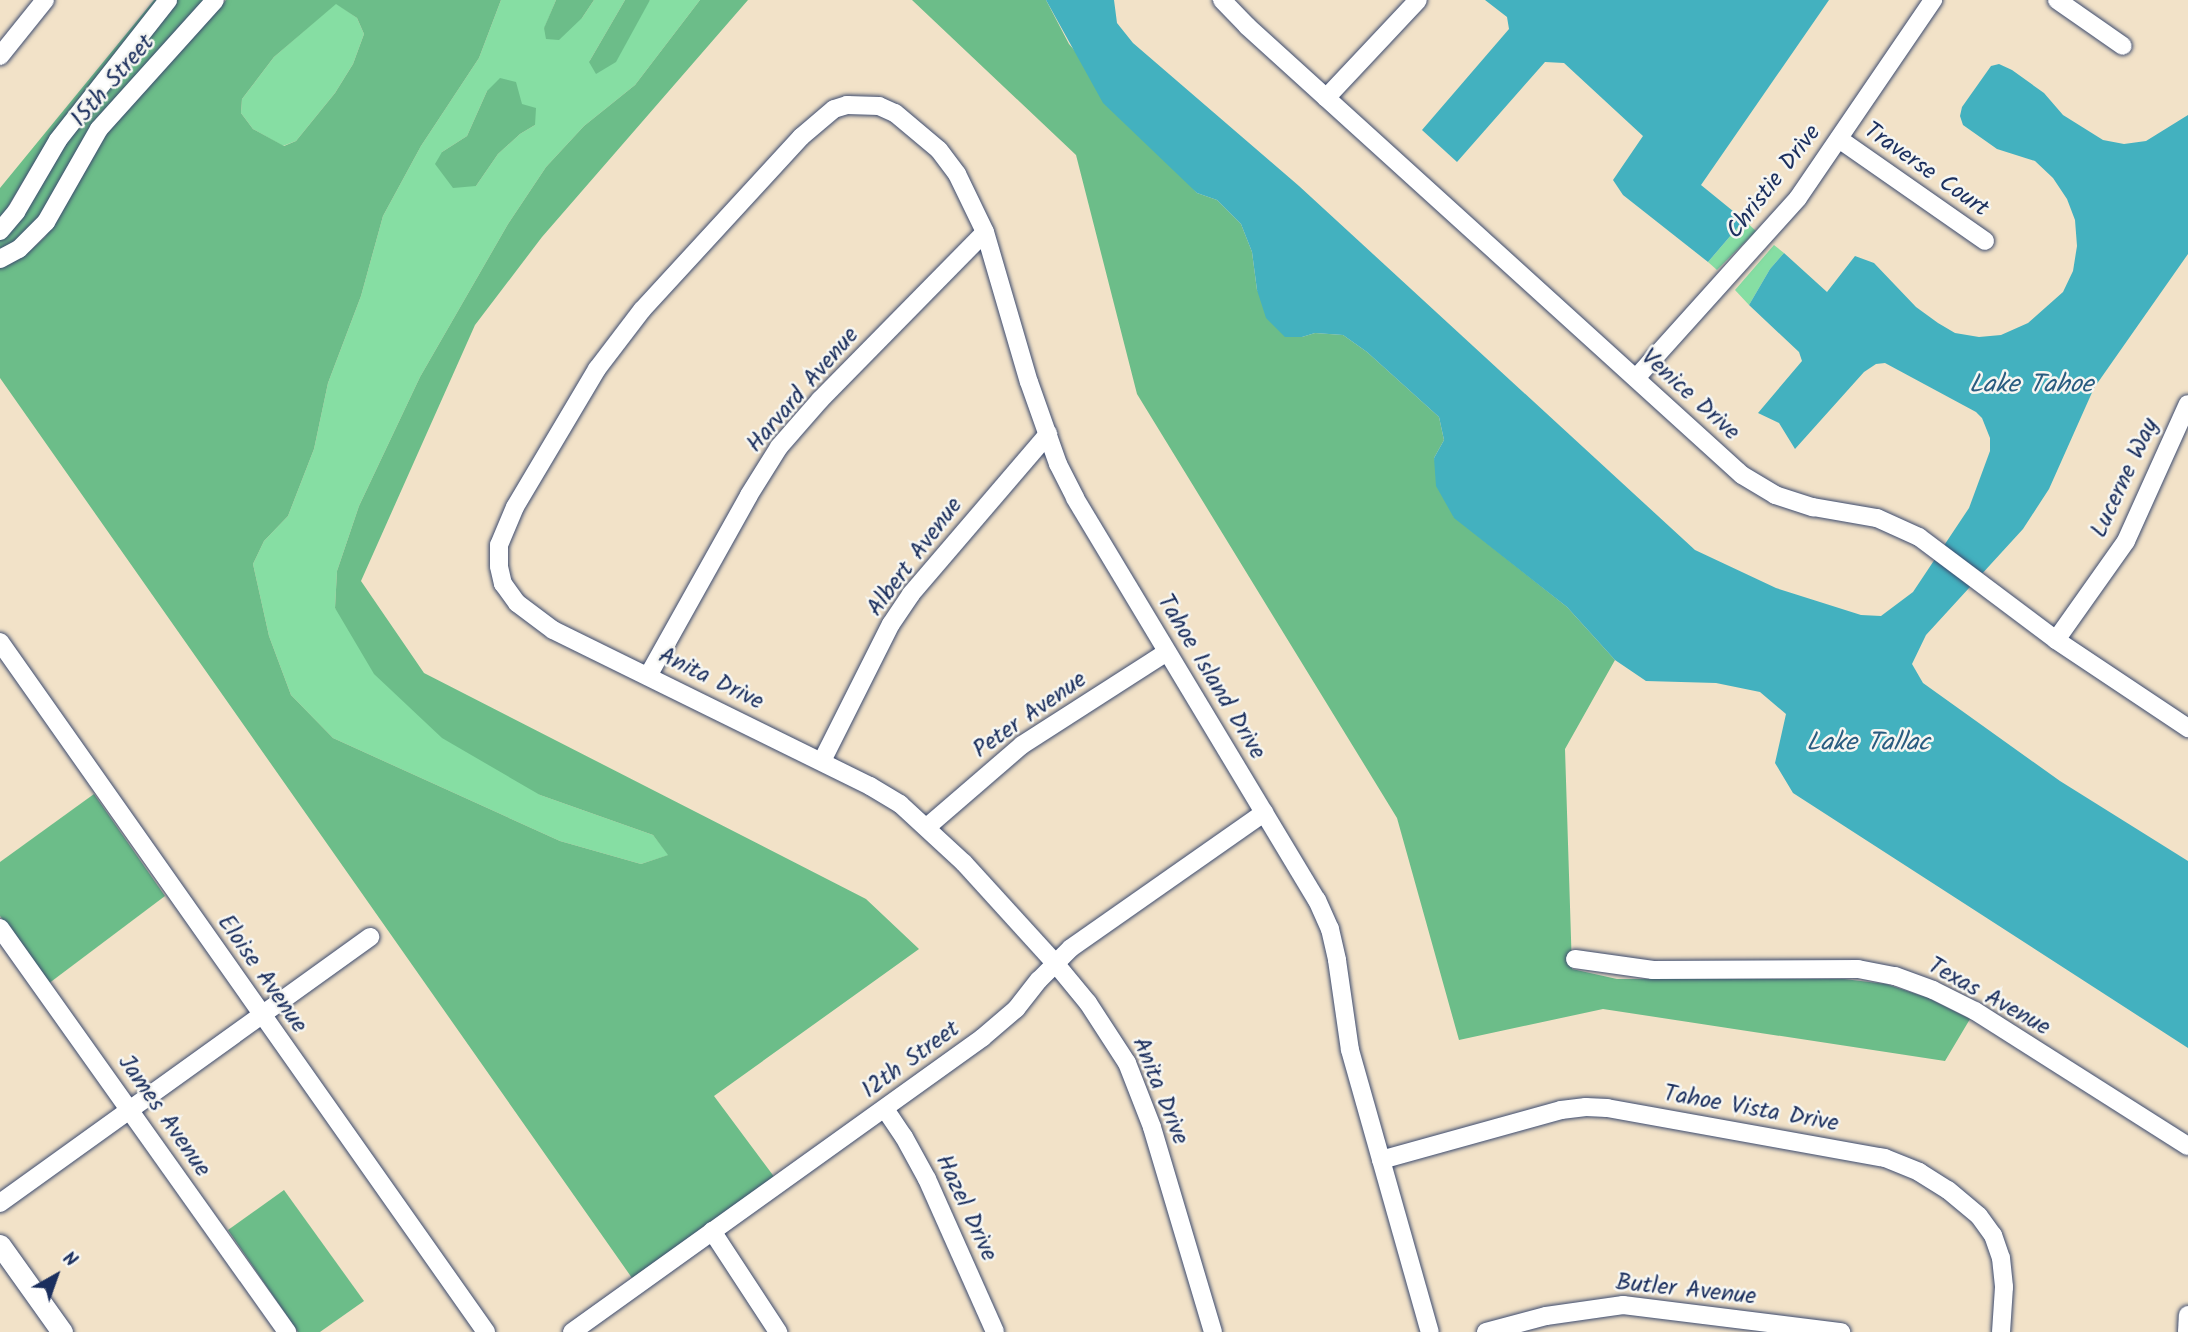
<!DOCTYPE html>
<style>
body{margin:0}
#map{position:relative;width:2188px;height:1332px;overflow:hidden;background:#f2e2c8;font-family:Kalam,sans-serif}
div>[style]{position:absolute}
.green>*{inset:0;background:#86dea3}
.forest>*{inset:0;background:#6cbd89}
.water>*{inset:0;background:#43b1bf}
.roads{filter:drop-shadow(0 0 2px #3b4a6e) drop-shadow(0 0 2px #3b4a6e)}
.minor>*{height:18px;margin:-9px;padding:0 9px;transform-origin:9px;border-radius:9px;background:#fff}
.major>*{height:21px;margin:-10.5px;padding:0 10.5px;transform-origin:10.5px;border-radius:10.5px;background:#fff}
span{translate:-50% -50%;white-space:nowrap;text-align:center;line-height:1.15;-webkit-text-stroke:5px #f6f6f2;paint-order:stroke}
.street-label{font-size:24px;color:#1b2f5e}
.water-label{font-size:26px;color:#295c80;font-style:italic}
.north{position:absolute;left:21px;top:1241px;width:70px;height:70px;-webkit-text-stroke:5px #f6f6f2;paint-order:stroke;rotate:40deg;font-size:19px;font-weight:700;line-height:28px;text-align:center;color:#1b2f5e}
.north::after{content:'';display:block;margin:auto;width:24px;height:32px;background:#1b2f5e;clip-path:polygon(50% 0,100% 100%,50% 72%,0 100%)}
</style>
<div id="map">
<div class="green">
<i style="clip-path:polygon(evenodd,501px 0,556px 0,544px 29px,582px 18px,594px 0,625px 0,589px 62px,650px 0,700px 0,635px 85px,584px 126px,546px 167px,508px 224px,420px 377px,359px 506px,337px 571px,335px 608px,540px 795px,653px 835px,669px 855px,641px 864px,560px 841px,333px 738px,291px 695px,269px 636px,253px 564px,264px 541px,288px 516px,314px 449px,328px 383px,361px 296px,383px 216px,421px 146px,479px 58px,501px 0,487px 91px,522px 105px,535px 125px,520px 134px,498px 154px,476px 186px,442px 152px,467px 136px,487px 91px)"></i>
<i style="clip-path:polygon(336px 3px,357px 18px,364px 34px,353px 64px,335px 93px,296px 141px,283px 146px,253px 129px,241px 113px,242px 99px,274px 57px)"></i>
<i style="clip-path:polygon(1744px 220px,1756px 231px,1717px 270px,1708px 262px)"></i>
<i style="clip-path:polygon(1774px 245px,1784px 253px,1770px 269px,1749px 305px,1735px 290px)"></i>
</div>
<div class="forest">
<i style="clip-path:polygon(154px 0,162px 0,44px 147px,0 220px,0 188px)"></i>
<i style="clip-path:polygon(175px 0,207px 0,29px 233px,0 254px,0 240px,12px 227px,50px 161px)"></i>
<i style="clip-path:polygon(evenodd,226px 0,501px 0,479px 58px,421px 146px,383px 216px,361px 296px,328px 383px,314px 449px,288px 516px,264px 541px,253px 564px,269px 636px,291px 695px,333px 738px,560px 841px,641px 864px,668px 855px,653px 835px,540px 795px,442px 738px,374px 674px,335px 608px,337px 571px,359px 506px,420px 377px,508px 224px,546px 167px,584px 126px,635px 85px,700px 0,748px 0,542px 237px,475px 325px,361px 581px,424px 673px,866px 899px,919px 949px,714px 1096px,775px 1178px,632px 1278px,0 378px,0 267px,31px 250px,45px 237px,60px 215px,103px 137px,226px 0,336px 4px,357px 18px,364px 34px,353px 64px,335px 93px,296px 141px,284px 146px,253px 129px,241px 113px,242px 99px,274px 57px,336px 4px)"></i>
<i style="clip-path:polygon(556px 0,594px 0,582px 18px,559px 40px,546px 39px,544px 28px)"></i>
<i style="clip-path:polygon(625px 0,650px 0,616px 62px,596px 74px,589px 62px)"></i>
<i style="clip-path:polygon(912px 0,1046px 0,1069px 44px,1197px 193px,1217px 200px,1241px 224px,1252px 252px,1257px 290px,1302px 337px,1315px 333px,1343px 335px,1367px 352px,1439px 417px,1444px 440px,1434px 458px,1454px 517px,1567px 607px,1615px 660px,1565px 749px,1572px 969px,1617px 979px,1844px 979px,1886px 984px,1928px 998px,1970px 1019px,1945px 1061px,1603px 1009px,1459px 1040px,1397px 818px,1137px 394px,1076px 155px)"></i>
<i style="clip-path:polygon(500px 78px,516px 82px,522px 104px,536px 108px,535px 125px,520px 134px,498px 154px,476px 186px,453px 188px,435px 164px,442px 152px,467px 136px,487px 91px)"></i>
<i style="clip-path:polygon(94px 794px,165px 896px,48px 984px,0 916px,0 862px)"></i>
<i style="clip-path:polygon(284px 1190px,364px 1301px,320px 1332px,298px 1332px,228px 1230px)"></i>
</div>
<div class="water">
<i style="clip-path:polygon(1046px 0,1114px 0,1117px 23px,1133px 43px,1299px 186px,1695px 550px,1776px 588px,1861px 615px,1881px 616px,1913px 592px,1969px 508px,1990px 451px,1990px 438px,1982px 418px,1976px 412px,1885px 363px,1876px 364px,1864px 372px,1795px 449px,1779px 423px,1758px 413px,1802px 361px,1799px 352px,1749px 305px,1770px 269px,1784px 253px,1827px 292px,1855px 256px,1874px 263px,1916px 307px,1938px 323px,1955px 333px,1979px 337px,2001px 335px,2028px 323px,2063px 292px,2073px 271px,2077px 246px,2075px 220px,2067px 199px,2053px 178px,2035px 161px,1997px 149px,1963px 125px,1960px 116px,1962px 107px,1991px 66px,1999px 64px,2012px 70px,2044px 93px,2063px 115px,2103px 140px,2124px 144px,2146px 141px,2188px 115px,2188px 254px,2094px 388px,2049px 489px,2023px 529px,1926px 635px,1912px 664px,1923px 683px,2060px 781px,2188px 861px,2188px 1048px,1793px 793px,1775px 763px,1786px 714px,1760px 692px,1716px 683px,1646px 681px,1615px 660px,1567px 607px,1454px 518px,1436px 486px,1434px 458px,1444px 440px,1439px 417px,1367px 352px,1343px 335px,1315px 333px,1302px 337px,1285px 337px,1266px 318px,1257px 290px,1252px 252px,1241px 224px,1217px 200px,1197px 193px,1103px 103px)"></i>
<i style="clip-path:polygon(1485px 0,1829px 0,1701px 185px,1744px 220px,1708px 262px,1623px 195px,1613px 180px,1643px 136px,1564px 63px,1545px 62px,1457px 162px,1422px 130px,1509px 29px,1507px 17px)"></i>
</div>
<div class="roads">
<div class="minor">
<i style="left:1222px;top:0;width:36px;rotate:46deg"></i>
<i style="left:1247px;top:26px;width:668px;rotate:42.21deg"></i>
<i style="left:1742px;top:475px;width:39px;rotate:31deg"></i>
<i style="left:1775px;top:495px;width:40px;rotate:18deg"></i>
<i style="left:1813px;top:507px;width:65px;rotate:9.8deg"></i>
<i style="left:1877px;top:518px;width:46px;rotate:24.3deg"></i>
<i style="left:1919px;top:537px;width:171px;rotate:36.9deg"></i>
<i style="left:2056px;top:640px;width:159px;rotate:33.7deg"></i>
<i style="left:2057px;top:0;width:80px;rotate:34.9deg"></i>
<i style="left:0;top:56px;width:72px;rotate:-51.2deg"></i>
<i style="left:1326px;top:98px;width:134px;rotate:-46.8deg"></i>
<i style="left:1839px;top:139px;width:178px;rotate:34.9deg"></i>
<i style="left:0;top:231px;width:25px;rotate:-50deg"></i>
<i style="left:16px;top:212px;width:83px;rotate:-59.7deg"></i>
<i style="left:58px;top:140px;width:178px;rotate:-51.8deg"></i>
<i style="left:0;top:259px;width:21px;rotate:-28deg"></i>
<i style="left:19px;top:249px;width:38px;rotate:-45deg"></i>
<i style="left:46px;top:222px;width:107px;rotate:-60.3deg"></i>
<i style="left:99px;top:129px;width:173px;rotate:-48deg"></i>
<i style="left:1636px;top:378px;width:242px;rotate:-48deg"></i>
<i style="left:1798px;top:198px;width:240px;rotate:-55.7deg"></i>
<i style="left:2056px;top:640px;width:121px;rotate:-54.7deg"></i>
<i style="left:2126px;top:541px;width:150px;rotate:-65.7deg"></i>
<i style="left:0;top:642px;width:844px;rotate:54.84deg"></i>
<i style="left:648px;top:676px;width:207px;rotate:-60.8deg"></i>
<i style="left:749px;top:495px;width:57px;rotate:-58deg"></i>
<i style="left:779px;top:447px;width:62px;rotate:-48.9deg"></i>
<i style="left:820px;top:400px;width:235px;rotate:-45.5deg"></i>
<i style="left:822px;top:761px;width:153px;rotate:-63.3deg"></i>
<i style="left:891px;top:624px;width:36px;rotate:-56deg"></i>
<i style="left:911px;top:594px;width:211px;rotate:-49.4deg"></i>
<i style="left:927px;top:827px;width:125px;rotate:-40.8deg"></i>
<i style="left:1022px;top:745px;width:172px;rotate:-32.7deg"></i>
<i style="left:0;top:928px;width:496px;rotate:54.6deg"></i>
<i style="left:1575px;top:959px;width:79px;rotate:8deg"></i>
<i style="left:1653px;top:970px;width:205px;rotate:-0.3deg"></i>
<i style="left:1858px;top:969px;width:38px;rotate:11deg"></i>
<i style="left:1895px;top:976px;width:40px;rotate:20.2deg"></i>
<i style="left:1933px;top:990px;width:47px;rotate:26.6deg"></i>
<i style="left:1975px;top:1011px;width:252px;rotate:32.4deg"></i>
<i style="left:885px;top:1109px;width:34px;rotate:56deg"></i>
<i style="left:904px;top:1137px;width:48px;rotate:61.3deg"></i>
<i style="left:927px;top:1179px;width:167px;rotate:66deg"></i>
<i style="left:1381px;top:1160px;width:187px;rotate:-15.5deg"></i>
<i style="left:1561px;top:1110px;width:25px;rotate:-7deg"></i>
<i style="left:1586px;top:1107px;width:21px;rotate:3deg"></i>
<i style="left:1607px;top:1108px;width:282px;rotate:10.2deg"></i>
<i style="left:1885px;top:1158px;width:37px;rotate:22deg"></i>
<i style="left:1919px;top:1172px;width:34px;rotate:32deg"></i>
<i style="left:1948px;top:1190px;width:40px;rotate:40deg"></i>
<i style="left:1979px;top:1216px;width:24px;rotate:54deg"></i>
<i style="left:1993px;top:1235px;width:24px;rotate:71deg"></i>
<i style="left:2001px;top:1258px;width:29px;rotate:84deg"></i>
<i style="left:2004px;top:1287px;width:45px;rotate:93.8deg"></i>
<i style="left:0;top:1203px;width:456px;rotate:-35.7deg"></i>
<i style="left:712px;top:1231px;width:121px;rotate:56.8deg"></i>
<i style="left:572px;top:1332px;width:505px;rotate:-35.64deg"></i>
<i style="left:982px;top:1038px;width:45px;rotate:-40.5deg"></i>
<i style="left:1016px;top:1009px;width:37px;rotate:-52deg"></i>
<i style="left:1039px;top:980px;width:45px;rotate:-45deg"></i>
<i style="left:1071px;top:948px;width:236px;rotate:-35deg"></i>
<i style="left:1213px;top:1332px;width:214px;rotate:-106.6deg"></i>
<i style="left:1152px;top:1127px;width:69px;rotate:-111.3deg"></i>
<i style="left:1127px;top:1063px;width:72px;rotate:-123deg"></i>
<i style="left:1088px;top:1003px;width:52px;rotate:-129.5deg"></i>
<i style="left:1055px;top:963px;width:135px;rotate:-132.3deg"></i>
<i style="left:964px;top:863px;width:87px;rotate:-137.3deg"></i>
<i style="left:900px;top:804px;width:35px;rotate:-149deg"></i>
<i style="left:870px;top:786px;width:353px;rotate:-153.8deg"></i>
<i style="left:553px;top:630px;width:45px;rotate:-143.1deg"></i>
<i style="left:517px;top:603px;width:24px;rotate:-126deg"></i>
<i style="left:503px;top:584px;width:18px;rotate:-103deg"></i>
<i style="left:499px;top:566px;width:21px;rotate:-90deg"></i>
<i style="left:499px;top:545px;width:41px;rotate:-67.2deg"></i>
<i style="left:515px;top:507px;width:161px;rotate:-59.3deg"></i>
<i style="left:597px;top:369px;width:74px;rotate:-52.7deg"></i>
<i style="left:642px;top:310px;width:235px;rotate:-47.4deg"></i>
<i style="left:801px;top:137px;width:43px;rotate:-40.3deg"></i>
<i style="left:834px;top:109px;width:14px;rotate:-17deg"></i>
<i style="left:847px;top:105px;width:32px;rotate:2deg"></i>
<i style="left:879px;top:106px;width:17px;rotate:24deg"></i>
<i style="left:895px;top:113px;width:57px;rotate:40.1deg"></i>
<i style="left:939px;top:150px;width:30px;rotate:53deg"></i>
<i style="left:957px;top:174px;width:64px;rotate:64.2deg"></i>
<i style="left:985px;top:232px;width:156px;rotate:73.7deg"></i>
<i style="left:1029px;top:382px;width:87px;rotate:70.5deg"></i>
<i style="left:1058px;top:464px;width:38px;rotate:63deg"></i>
<i style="left:1075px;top:498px;width:469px;rotate:59deg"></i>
<i style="left:1317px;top:900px;width:32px;rotate:66deg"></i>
<i style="left:1330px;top:929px;width:32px;rotate:77deg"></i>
<i style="left:1337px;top:960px;width:91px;rotate:81.8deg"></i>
<i style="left:1350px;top:1050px;width:293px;rotate:74.2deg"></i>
<i style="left:1486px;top:1332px;width:62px;rotate:-14.9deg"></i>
<i style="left:1546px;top:1316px;width:78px;rotate:-8.1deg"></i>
<i style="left:1623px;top:1305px;width:220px;rotate:7.1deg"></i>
<i style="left:2187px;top:1332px;width:17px;rotate:-87deg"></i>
</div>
<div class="major">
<i style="left:0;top:1245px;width:107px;rotate:54.5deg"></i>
</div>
</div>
<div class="street-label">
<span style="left:113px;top:81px;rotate:-49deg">15th Street</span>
<span style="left:1926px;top:170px;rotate:35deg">Traverse Court</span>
<span style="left:1774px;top:182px;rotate:-52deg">Christie Drive</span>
<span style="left:803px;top:390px;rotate:-49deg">Harvard Avenue</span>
<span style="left:1690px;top:395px;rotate:42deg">Venice Drive</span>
<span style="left:2125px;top:478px;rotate:-65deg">Lucerne Way</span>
<span style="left:915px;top:557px;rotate:-53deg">Albert Avenue</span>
<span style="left:1211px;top:677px;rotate:59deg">Tahoe Island Drive</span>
<span style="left:711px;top:679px;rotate:26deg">Anita Drive</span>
<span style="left:1030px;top:715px;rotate:-35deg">Peter Avenue</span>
<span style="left:262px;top:974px;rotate:55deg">Eloise Avenue</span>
<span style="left:1989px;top:997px;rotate:29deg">Texas Avenue</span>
<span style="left:911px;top:1060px;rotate:-36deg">12th Street</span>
<span style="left:1160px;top:1091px;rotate:68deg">Anita Drive</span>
<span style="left:1751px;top:1109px;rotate:10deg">Tahoe Vista Drive</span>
<span style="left:164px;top:1116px;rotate:55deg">James Avenue</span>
<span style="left:966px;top:1208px;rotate:65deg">Hazel Drive</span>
<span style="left:1686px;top:1290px;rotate:6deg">Butler Avenue</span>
</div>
<div class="water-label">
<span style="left:2031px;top:386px">Lake Tahoe</span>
<span style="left:1868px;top:744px">Lake Tallac</span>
</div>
<div class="north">N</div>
</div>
